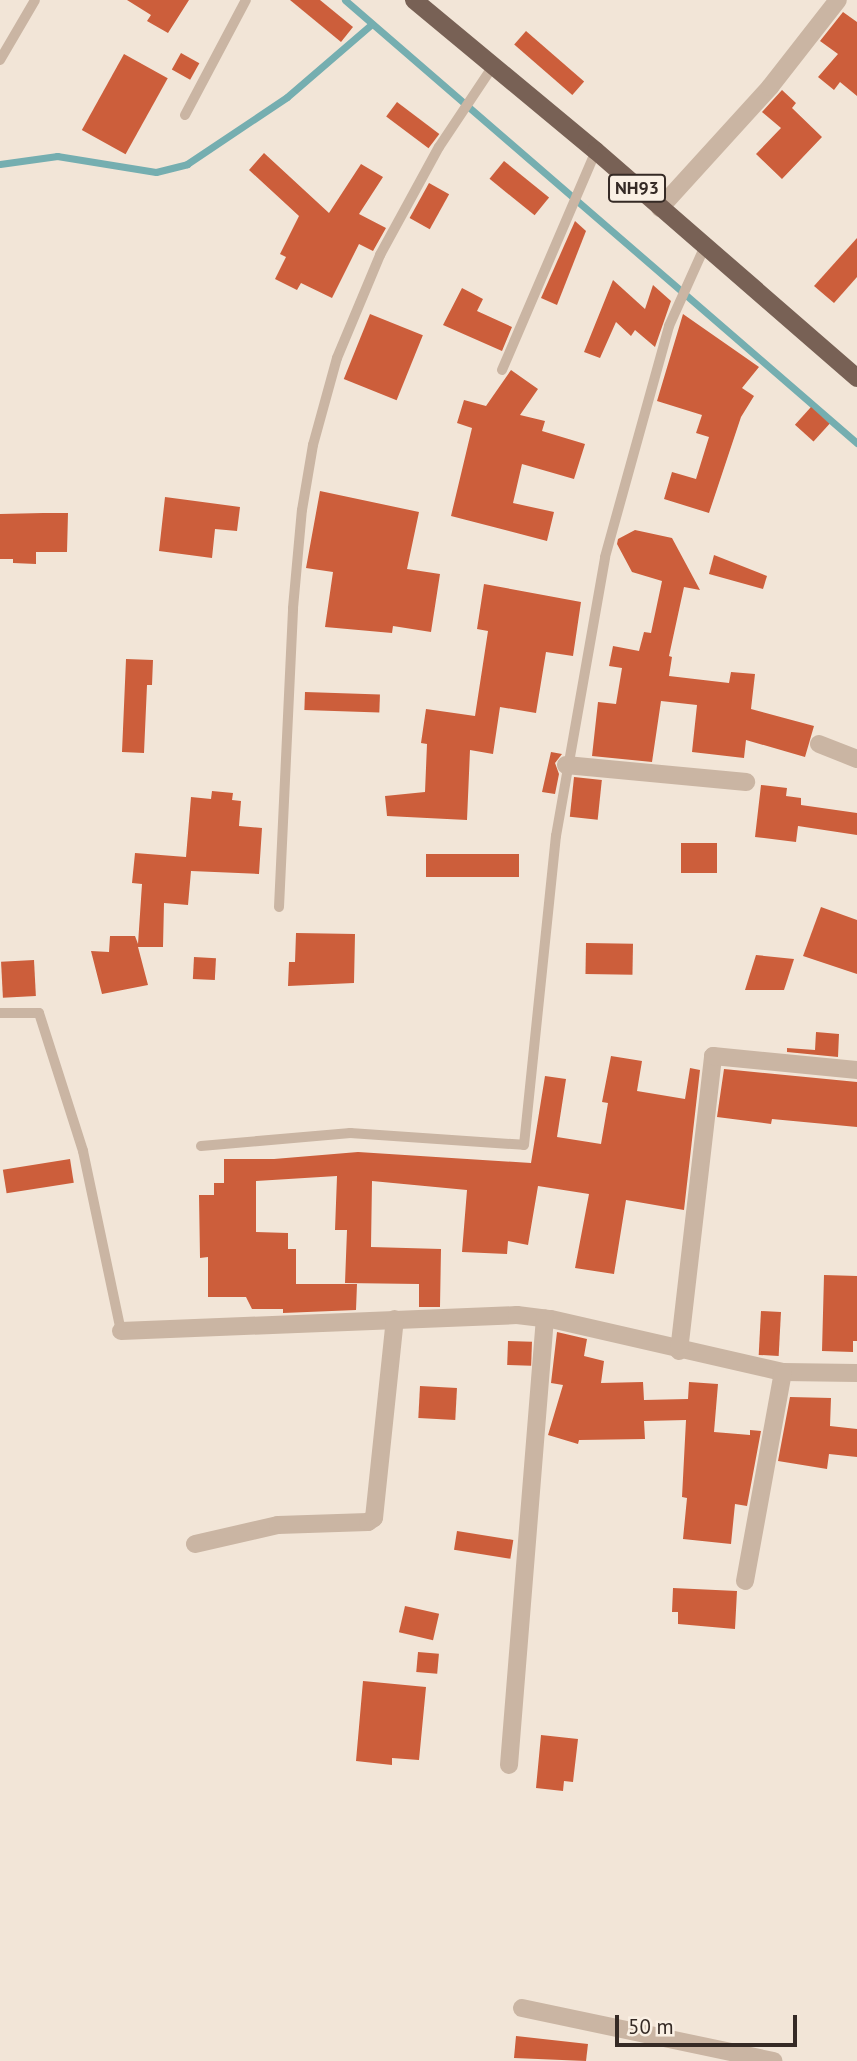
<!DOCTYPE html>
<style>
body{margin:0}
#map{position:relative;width:857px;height:2061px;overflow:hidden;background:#f2e5d7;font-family:"PT Sans",sans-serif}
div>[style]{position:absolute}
.stream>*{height:7px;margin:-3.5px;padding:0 3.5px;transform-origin:3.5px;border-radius:3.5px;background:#75aeb0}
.building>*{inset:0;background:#cc5e3b;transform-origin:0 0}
.lane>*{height:10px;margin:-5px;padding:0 5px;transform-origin:5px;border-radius:5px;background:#cab5a3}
.street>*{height:18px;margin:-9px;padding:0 9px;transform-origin:9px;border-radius:9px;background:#cab5a3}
.primary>*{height:18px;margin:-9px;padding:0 9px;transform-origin:9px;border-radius:9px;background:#786155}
span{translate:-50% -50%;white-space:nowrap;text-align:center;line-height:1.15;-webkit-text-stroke:5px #faf0e4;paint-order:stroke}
.shield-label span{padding:2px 5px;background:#faf0e4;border:2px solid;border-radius:5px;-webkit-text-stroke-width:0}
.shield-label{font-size:18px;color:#352a25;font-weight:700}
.scale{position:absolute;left:615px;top:2015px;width:182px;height:32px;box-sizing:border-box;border:4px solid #352a25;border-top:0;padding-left:9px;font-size:21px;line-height:24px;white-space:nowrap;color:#352a25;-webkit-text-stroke:5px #faf0e4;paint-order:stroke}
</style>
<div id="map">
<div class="stream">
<i style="left:345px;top:0;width:677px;rotate:40.87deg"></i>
<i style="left:0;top:164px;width:58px;rotate:-8deg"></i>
<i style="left:57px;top:156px;width:100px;rotate:9.2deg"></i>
<i style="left:156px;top:172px;width:32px;rotate:-14deg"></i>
<i style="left:187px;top:164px;width:120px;rotate:-33.8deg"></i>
<i style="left:287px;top:97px;width:112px;rotate:-40.7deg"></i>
</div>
<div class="building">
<i style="clip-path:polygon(127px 0,189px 0,168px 33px,147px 21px,151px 15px)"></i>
<i style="clip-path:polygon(290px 0,320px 0,353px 27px,341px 42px)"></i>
<i style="clip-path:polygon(843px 12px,857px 22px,857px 96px,840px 82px,834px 90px,818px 77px,838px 54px,820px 41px)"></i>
<i style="left:526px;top:31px;width:77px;height:18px;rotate:41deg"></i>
<i style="left:181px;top:53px;width:21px;height:19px;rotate:29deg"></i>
<i style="left:124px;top:54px;width:50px;height:87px;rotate:29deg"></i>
<i style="clip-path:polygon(782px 90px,796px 103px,792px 108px,822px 137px,782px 179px,756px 154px,781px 128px,762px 112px)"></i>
<i style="left:397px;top:102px;width:53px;height:18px;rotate:37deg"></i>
<i style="clip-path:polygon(264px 153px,329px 213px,361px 164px,383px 177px,359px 214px,386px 228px,373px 251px,359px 244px,332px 298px,301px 283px,297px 290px,275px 279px,286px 257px,280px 254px,299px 216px,249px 170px)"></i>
<i style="left:504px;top:161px;width:58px;height:23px;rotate:39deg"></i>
<i style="left:429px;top:183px;width:23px;height:40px;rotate:29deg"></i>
<i style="clip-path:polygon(575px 221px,586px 231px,557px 305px,541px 298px)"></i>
<i style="clip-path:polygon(857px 238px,857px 277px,834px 303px,814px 286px)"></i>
<i style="clip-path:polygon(613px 280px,645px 309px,653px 285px,671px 301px,655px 347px,635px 330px,631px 336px,616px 322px,600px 358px,584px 352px)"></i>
<i style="clip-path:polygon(462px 288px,483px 299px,477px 311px,512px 327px,502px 351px,443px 325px)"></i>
<i style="left:370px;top:314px;width:57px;height:70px;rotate:22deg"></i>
<i style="clip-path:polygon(683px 314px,759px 367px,742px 388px,754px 396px,741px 417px,709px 513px,664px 499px,672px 472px,696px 479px,709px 437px,696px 433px,702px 415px,657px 401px)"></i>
<i style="clip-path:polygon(511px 370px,538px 389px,520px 415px,545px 421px,542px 431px,585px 444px,574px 479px,522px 464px,513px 503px,554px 512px,547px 541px,451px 516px,472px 428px,457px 423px,464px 400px,486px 406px)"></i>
<i style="left:811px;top:407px;width:25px;height:24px;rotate:42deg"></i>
<i style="clip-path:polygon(320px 491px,419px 512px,407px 569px,440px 574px,431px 632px,393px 626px,392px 633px,325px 627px,333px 572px,306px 568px)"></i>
<i style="clip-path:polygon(165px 497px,240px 507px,237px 531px,215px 529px,212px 558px,159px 551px)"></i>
<i style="clip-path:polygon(43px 513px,68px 513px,67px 552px,36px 552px,36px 564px,13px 563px,13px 559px,0 559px,0 514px)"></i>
<i style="clip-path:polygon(635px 530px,672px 538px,700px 590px,684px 587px,669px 656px,672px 657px,669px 676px,729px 683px,731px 672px,755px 674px,751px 709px,814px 726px,805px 757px,746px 740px,744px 758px,692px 752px,697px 705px,661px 701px,652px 762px,592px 756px,598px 702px,616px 704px,622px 668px,609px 666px,613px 646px,639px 651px,644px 632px,651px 633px,662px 581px,632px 572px,617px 544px,618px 539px)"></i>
<i style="clip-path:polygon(714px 555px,767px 576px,763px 589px,709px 574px)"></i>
<i style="clip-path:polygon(484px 584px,581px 602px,573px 656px,546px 652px,536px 713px,500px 707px,493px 754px,470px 750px,467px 820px,387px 816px,385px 796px,425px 792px,427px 744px,421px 743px,426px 709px,475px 716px,488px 631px,477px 629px)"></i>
<i style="clip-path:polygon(126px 659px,153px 660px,152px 685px,147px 685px,144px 753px,122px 752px)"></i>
<i style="left:305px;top:692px;width:75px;height:18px;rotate:2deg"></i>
<i style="clip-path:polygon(551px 752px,562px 754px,555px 763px,559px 774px,555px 794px,542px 792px)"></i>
<i style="left:574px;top:777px;width:28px;height:40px;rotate:6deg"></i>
<i style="clip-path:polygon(761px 785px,787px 788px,786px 796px,801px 798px,801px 805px,857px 813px,857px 835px,798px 826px,796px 842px,755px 837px)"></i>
<i style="clip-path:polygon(212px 791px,233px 793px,232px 800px,241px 801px,239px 826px,262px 828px,259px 874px,191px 871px,188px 905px,164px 903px,163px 947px,138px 947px,148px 985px,102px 994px,91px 951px,109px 952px,110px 936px,135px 936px,138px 944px,142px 884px,132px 883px,135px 853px,186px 857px,191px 797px,211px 799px)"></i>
<i style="left:681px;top:843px;width:36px;height:30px"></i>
<i style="left:519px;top:854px;width:23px;height:93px;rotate:90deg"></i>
<i style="clip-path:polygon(821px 907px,857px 920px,857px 974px,803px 956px)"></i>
<i style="clip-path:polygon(296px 933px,355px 934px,354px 983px,288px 986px,289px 962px,295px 962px)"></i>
<i style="left:586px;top:943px;width:47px;height:31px;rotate:1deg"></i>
<i style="clip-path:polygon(756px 955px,794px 959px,784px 990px,745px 990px)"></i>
<i style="left:194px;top:957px;width:22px;height:22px;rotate:3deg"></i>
<i style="left:34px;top:960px;width:36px;height:33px;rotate:87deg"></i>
<i style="clip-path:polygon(816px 1032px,839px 1034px,838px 1057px,787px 1052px,787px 1048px,815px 1050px)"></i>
<i style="clip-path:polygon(611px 1056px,642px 1061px,637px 1091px,685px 1099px,690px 1068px,700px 1070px,684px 1210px,626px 1200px,614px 1274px,575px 1268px,589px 1194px,538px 1186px,528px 1245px,508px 1241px,507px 1254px,462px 1252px,467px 1190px,372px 1181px,371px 1247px,441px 1249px,440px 1307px,419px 1307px,419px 1284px,345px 1283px,347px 1230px,335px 1230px,337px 1176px,256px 1181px,256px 1232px,288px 1233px,288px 1249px,296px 1249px,296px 1284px,357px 1284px,356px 1310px,283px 1313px,283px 1309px,252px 1309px,246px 1297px,208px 1297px,208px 1257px,200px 1258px,199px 1195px,214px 1195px,214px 1183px,224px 1183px,224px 1159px,274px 1159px,358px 1152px,531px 1163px,545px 1076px,566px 1079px,557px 1137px,601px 1144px,608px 1103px,602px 1102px)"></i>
<i style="clip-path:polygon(724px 1069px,857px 1082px,857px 1127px,772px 1119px,771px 1124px,717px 1117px)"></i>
<i style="left:70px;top:1159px;width:24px;height:68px;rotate:81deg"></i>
<i style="clip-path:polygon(824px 1275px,857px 1276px,857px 1341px,853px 1341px,853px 1352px,822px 1351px)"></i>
<i style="left:761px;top:1311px;width:20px;height:44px;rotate:3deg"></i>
<i style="clip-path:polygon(557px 1332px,587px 1339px,584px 1356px,604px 1361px,601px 1383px,643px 1382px,644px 1400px,688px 1399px,689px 1382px,718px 1384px,714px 1432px,750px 1435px,750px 1430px,761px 1431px,747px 1506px,735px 1504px,731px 1544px,683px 1539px,687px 1498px,682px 1497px,686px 1420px,644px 1421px,645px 1439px,579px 1440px,578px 1444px,548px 1435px,563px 1385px,551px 1383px)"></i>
<i style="left:508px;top:1341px;width:24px;height:24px;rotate:2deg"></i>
<i style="left:420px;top:1386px;width:37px;height:32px;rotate:3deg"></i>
<i style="clip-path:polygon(790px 1397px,831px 1398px,830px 1426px,857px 1429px,857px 1457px,829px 1454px,827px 1469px,778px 1461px)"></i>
<i style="left:457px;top:1531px;width:57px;height:19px;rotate:9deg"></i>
<i style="clip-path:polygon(673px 1588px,737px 1591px,735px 1629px,678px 1624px,678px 1612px,672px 1612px)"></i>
<i style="left:405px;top:1606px;width:35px;height:27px;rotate:13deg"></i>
<i style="left:418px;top:1652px;width:21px;height:20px;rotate:5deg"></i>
<i style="clip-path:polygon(363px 1681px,426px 1687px,419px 1760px,392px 1758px,392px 1765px,356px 1761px)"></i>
<i style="clip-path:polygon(541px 1735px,578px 1739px,573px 1782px,564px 1781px,563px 1791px,536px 1788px)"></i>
<i style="clip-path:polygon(516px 2036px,588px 2044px,586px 2061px,514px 2058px)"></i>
</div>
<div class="lane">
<i style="left:0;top:60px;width:69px;rotate:-59.7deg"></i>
<i style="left:185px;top:115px;width:130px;rotate:-62.1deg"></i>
<i style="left:502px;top:370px;width:238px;rotate:-66.8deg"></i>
<i style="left:279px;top:907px;width:299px;rotate:-87.3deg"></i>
<i style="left:293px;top:608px;width:98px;rotate:-84.8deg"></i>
<i style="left:302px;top:510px;width:66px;rotate:-80.4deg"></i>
<i style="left:313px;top:445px;width:90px;rotate:-74.6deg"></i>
<i style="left:337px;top:358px;width:112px;rotate:-67.3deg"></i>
<i style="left:380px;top:255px;width:123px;rotate:-61.4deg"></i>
<i style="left:439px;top:147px;width:97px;rotate:-56.3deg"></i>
<i style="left:0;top:1013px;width:39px"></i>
<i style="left:39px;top:1013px;width:145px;rotate:72.3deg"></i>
<i style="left:83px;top:1151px;width:184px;rotate:78.1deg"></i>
<i style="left:201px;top:1146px;width:150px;rotate:-5deg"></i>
<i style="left:350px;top:1133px;width:174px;rotate:3.9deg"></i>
<i style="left:524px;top:1145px;width:311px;rotate:-84.1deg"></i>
<i style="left:556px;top:836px;width:283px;rotate:-80deg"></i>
<i style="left:605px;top:557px;width:240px;rotate:-74.5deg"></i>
<i style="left:669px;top:326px;width:88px;rotate:-65.8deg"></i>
</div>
<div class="street">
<i style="left:660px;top:208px;width:164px;rotate:-47.7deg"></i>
<i style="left:770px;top:87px;width:110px;rotate:-52deg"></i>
<i style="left:819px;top:744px;width:41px;rotate:21.5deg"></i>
<i style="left:566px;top:765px;width:181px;rotate:5.4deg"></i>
<i style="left:121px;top:1331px;width:396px;rotate:-2.3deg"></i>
<i style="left:517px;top:1315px;width:34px;rotate:7deg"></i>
<i style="left:551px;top:1319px;width:238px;rotate:12.9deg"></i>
<i style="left:783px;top:1372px;width:74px;rotate:0.8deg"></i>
<i style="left:679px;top:1351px;width:297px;rotate:-83.4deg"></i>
<i style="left:713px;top:1056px;width:145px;rotate:5.6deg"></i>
<i style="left:195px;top:1544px;width:85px;rotate:-12.9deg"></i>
<i style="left:278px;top:1525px;width:90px;rotate:-1.9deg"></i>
<i style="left:368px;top:1522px;width:7px;rotate:-34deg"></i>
<i style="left:374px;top:1518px;width:200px;rotate:-84deg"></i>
<i style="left:745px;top:1581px;width:212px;rotate:-79.7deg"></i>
<i style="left:509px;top:1765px;width:448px;rotate:-85.4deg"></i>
<i style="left:522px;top:2008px;width:257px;rotate:11.9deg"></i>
</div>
<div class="primary">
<i style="left:414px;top:0;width:236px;rotate:39.7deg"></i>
<i style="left:596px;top:151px;width:346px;rotate:41deg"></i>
</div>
<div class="shield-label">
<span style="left:637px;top:188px">NH93</span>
</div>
<div class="scale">50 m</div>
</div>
